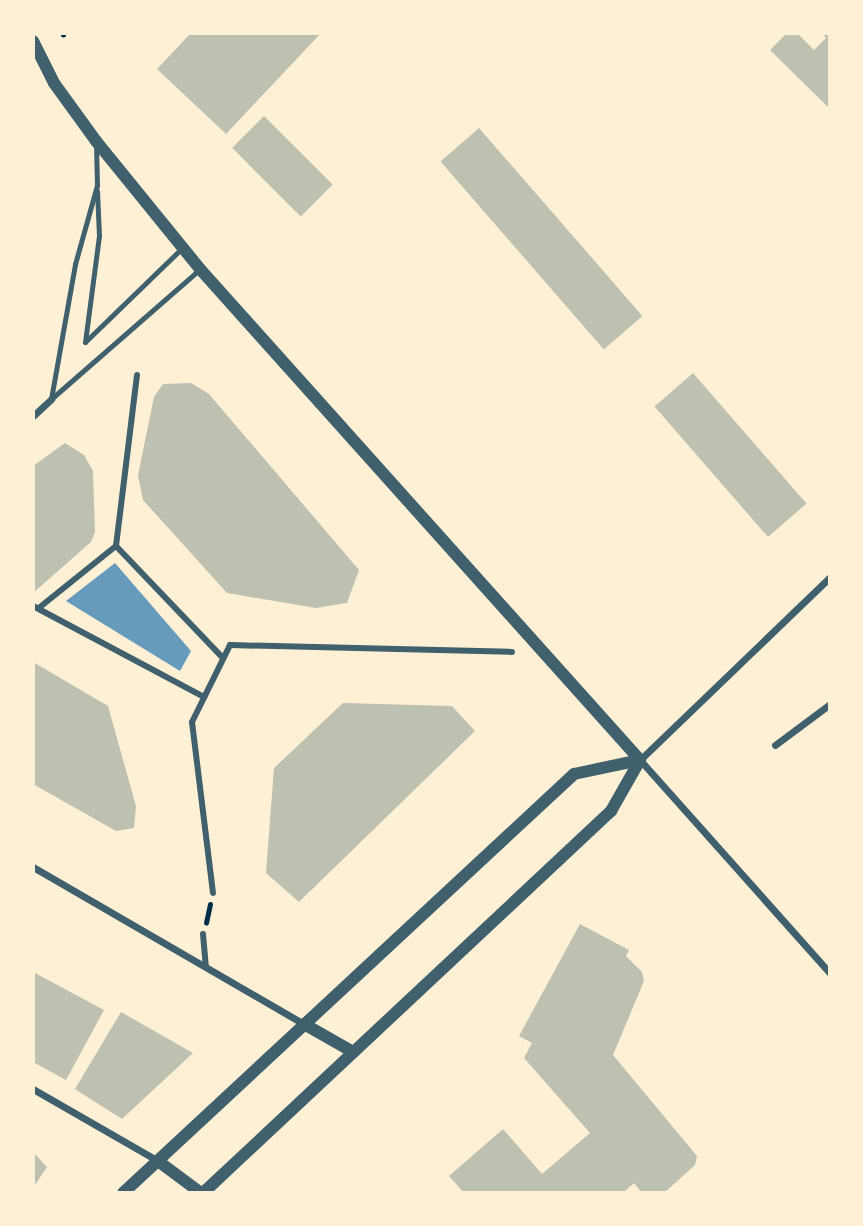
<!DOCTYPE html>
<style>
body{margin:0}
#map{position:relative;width:863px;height:1226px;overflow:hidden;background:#fdf0d5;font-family:"Noto Sans",sans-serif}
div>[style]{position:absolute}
.water>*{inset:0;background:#669bbc}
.building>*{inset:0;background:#bec0b2;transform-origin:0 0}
.path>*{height:4.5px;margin:-2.25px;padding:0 2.25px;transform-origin:2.25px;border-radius:2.25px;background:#003049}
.service>*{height:5px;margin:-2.5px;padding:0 2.5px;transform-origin:2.5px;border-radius:2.5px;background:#3f606c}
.pedestrian>*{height:6px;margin:-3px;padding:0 3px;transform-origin:3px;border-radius:3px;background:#3f606c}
.minor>*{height:7px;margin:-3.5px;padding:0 3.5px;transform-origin:3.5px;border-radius:3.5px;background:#3f606c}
.tertiary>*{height:12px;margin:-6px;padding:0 6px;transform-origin:6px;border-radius:6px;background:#3f606c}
span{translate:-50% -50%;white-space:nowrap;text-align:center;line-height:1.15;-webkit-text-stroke:7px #fdf0d5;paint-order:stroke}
.frame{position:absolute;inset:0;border:35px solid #fdf0d5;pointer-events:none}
</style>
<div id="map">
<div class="water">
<i style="clip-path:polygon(115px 563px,191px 651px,180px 671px,66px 601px)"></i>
</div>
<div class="building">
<i style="clip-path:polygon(191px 33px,321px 33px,226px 134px,157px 69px)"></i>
<i style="clip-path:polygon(787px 33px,797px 33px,814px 50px,826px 38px,822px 33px,830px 33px,830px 109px,770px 50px)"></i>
<i style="left:264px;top:116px;width:97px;height:45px;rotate:45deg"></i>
<i style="left:479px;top:128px;width:249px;height:51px;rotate:49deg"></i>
<i style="left:693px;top:373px;width:173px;height:51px;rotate:49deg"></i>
<i style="clip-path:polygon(191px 383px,209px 394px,359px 570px,347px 603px,316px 608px,227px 593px,143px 500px,138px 475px,154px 397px,163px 384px)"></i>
<i style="clip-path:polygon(65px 443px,84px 455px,93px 471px,95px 532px,91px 542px,33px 593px,33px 466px)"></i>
<i style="clip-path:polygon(33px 662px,108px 706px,136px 806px,134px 828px,116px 831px,33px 784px)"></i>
<i style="clip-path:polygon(343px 703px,452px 706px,475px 731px,299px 902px,266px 873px,274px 768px)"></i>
<i style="clip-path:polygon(580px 924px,629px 950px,626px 956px,642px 972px,644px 981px,613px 1055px,697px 1156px,695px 1165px,664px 1193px,642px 1193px,634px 1183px,623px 1193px,464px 1193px,449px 1176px,503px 1129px,542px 1174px,590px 1133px,524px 1058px,532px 1043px,519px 1036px)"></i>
<i style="clip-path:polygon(35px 973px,104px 1010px,66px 1080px,33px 1062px)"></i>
<i style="clip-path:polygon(121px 1012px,193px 1053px,122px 1119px,75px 1089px)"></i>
<i style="clip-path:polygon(33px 1152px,47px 1167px,33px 1188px)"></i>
</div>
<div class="path">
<i style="left:63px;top:35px;width:2px;rotate:-90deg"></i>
<i style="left:206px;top:923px;width:19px;rotate:-78deg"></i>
</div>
<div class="service">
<i style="left:85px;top:342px;width:107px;rotate:-82.5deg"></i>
<i style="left:99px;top:236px;width:45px;rotate:-92.5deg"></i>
<i style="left:85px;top:342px;width:136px;rotate:-44.1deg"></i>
<i style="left:51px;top:399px;width:137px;rotate:-79.9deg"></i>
<i style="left:75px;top:264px;width:82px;rotate:-74.4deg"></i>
<i style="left:97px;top:185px;width:40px;rotate:-91.4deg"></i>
<i style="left:51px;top:399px;width:196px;rotate:-41.1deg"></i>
</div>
<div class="pedestrian">
<i style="left:137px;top:375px;width:172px;rotate:97deg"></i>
<i style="left:116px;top:546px;width:155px;rotate:46.3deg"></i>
<i style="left:33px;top:606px;width:194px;rotate:28deg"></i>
<i style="left:40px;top:607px;width:97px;rotate:-38.8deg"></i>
<i style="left:213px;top:893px;width:172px;rotate:-97deg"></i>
<i style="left:192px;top:722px;width:86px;rotate:-63.7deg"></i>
<i style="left:230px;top:645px;width:282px;rotate:1.4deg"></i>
<i style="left:203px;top:934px;width:33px;rotate:85deg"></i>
</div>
<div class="minor">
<i style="left:33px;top:416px;width:25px;rotate:-43deg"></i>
<i style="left:830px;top:577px;width:264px;rotate:136.1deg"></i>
<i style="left:640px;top:760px;width:285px;rotate:48.3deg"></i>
<i style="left:775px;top:745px;width:69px;rotate:-36.7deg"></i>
<i style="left:33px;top:867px;width:313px;rotate:30.1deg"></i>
<i style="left:33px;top:1089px;width:144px;rotate:29.9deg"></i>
</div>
<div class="tertiary">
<i style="left:33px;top:41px;width:47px;rotate:63.4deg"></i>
<i style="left:54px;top:83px;width:72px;rotate:54.1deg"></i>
<i style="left:96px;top:141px;width:165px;rotate:50.9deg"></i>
<i style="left:200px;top:269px;width:659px;rotate:48.14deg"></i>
<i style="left:304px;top:1024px;width:56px;rotate:29.7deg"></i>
<i style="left:158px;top:1161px;width:54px;rotate:36.7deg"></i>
<i style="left:123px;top:1193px;width:616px;rotate:-42.89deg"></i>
<i style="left:574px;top:774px;width:67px;rotate:-12deg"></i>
<i style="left:203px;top:1193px;width:559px;rotate:-43.11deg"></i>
<i style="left:611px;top:811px;width:59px;rotate:-60.4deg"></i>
</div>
<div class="frame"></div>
</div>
